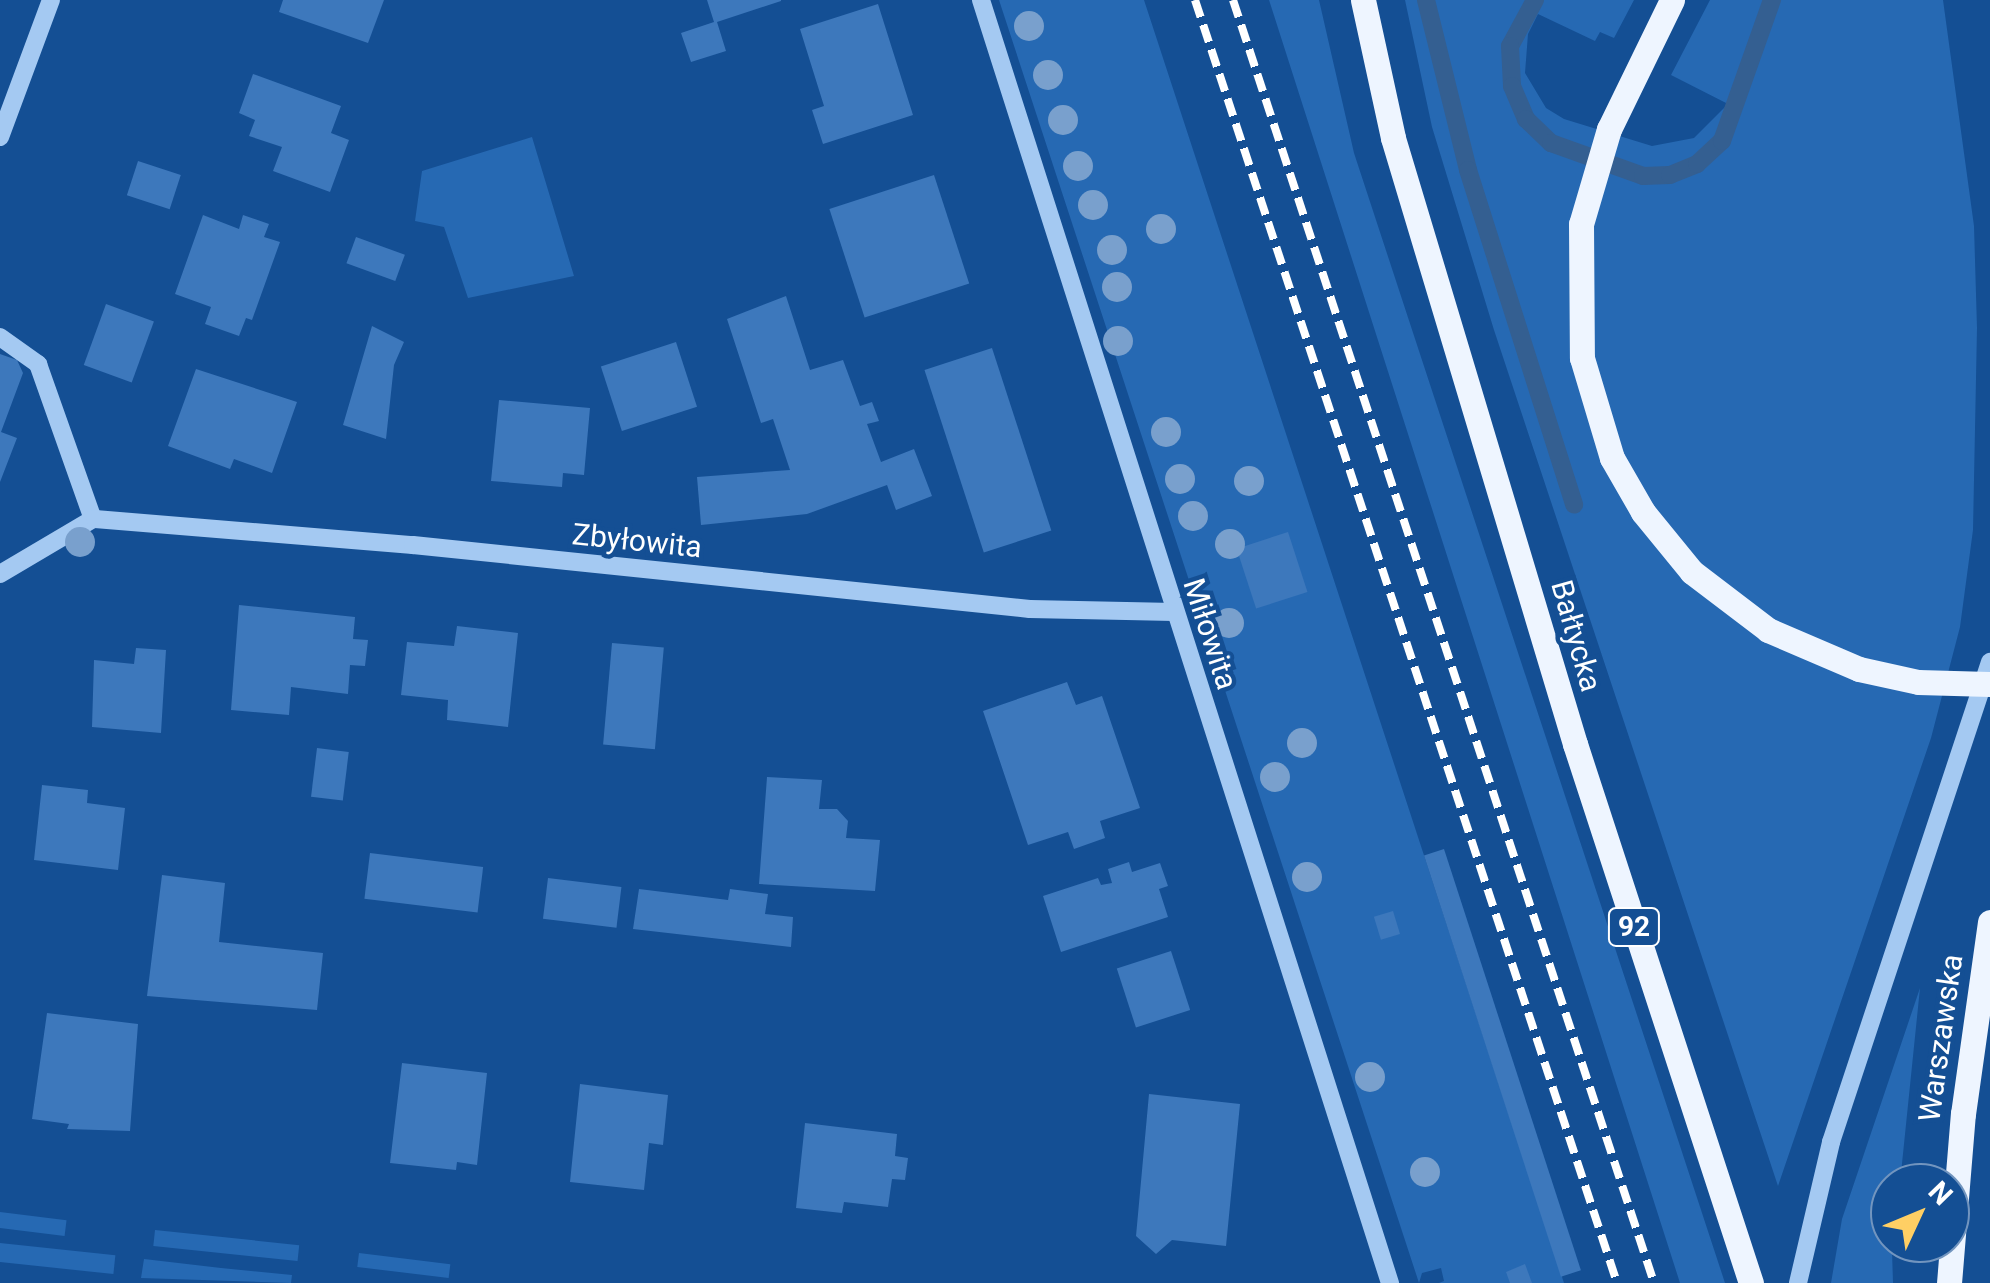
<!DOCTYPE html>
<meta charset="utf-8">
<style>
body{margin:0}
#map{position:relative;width:1990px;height:1283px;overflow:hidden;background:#144f94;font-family:Roboto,sans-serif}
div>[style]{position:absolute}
.green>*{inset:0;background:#2669b3;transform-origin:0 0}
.stream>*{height:18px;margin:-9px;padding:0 9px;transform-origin:9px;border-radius:9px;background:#345f91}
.building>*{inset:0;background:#3d78bc;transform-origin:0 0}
.minor>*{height:18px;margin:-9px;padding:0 9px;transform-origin:9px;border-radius:9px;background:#a4c9f2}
.major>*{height:25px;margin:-12.5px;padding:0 12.5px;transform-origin:12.5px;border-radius:12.5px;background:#eef5ff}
.rail>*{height:8px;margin-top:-4px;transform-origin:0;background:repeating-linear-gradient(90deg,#fff 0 18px,transparent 0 26px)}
.trees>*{width:30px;height:30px;margin:-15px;border-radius:50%;background:#79a0cd}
span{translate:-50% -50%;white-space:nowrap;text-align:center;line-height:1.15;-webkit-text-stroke:9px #144f94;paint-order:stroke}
.shield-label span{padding:2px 8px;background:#144f94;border:2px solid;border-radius:8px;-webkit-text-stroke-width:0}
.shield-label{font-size:28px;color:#fff;font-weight:700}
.street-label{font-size:30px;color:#fff}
.north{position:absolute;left:1870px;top:1163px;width:100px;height:100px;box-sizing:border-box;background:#144f94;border:2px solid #7295bf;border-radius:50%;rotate:46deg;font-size:28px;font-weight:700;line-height:40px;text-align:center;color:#fff}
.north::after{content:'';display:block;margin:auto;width:35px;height:45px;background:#ffcf64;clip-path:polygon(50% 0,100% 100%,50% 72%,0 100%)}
</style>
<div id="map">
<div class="green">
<i style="clip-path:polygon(999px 0,1144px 0,1564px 1283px,1439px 1283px,1444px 1281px,1441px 1268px,1422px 1273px,1419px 1283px)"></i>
<i style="clip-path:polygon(1269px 0,1319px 0,1354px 153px,1725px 1283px,1680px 1283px)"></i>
<i style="clip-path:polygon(1405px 0,1634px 0,1614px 38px,1600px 32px,1595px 41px,1538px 14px,1528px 34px,1525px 73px,1546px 108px,1564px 119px,1652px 146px,1694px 138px,1728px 104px,1671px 75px,1710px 0,1943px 0,1974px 226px,1977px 328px,1973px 530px,1960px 627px,1931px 738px,1778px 1186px,1494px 330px,1432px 127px)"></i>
<i style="clip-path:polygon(532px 137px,574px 276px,468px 298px,444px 227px,415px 221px,422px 171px)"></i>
<i style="clip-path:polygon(1920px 988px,1900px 1183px,1890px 1183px,1893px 1283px,1831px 1283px,1842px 1219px)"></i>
<i style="left:0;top:1212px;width:67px;height:16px;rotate:7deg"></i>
<i style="left:155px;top:1230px;width:145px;height:16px;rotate:6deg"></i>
<i style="left:0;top:1243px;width:116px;height:19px;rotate:6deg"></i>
<i style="left:359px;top:1253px;width:92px;height:14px;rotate:7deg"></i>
<i style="clip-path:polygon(144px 1259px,221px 1268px,292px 1275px,291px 1283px,141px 1278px)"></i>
</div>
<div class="stream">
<i style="left:1426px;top:0;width:175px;rotate:76.1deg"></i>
<i style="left:1468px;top:170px;width:351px;rotate:72.4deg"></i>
<i style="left:1535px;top:0;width:52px;rotate:118.5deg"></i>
<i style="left:1510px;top:46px;width:40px;rotate:87.1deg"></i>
<i style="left:1512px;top:86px;width:36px;rotate:67deg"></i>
<i style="left:1526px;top:119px;width:35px;rotate:44deg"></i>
<i style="left:1551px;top:143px;width:98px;rotate:19.7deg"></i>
<i style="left:1643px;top:176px;width:27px;rotate:-2deg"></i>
<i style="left:1670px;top:175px;width:29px;rotate:-22deg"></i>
<i style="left:1697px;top:164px;width:34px;rotate:-43deg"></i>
<i style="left:1722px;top:141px;width:150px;rotate:-70.5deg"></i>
</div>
<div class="building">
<i style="clip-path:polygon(283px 0,384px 0,368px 43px,279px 12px)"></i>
<i style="clip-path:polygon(707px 0,781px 0,781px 1px,717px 22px,726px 51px,691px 62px,681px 33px,714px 22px)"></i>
<i style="clip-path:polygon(878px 4px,913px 115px,823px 144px,812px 110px,824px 106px,800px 29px)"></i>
<i style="clip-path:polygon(253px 74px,341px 106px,331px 133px,349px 140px,330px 192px,273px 171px,282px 147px,249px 136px,255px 120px,239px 113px)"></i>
<i style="left:138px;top:161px;width:45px;height:36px;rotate:18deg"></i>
<i style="left:934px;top:175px;width:114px;height:110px;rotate:72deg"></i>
<i style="clip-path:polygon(203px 215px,239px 229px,243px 215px,269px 224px,264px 237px,280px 242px,252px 320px,246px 318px,239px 336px,205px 324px,211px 307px,175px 294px)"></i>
<i style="left:356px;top:237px;width:52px;height:28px;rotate:20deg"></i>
<i style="clip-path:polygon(786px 296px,810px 370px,843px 360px,860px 406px,872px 402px,879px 421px,867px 424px,881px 462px,914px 449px,932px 496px,896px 510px,887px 485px,807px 514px,701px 525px,697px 477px,790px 470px,773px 419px,761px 423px,727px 319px)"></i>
<i style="left:106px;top:304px;width:51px;height:65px;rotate:20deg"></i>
<i style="clip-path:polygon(372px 326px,404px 342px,394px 365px,386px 439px,343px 425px)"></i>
<i style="left:676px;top:342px;width:68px;height:79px;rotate:72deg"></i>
<i style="left:992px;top:348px;width:192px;height:71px;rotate:72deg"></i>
<i style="clip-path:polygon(0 354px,17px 360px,23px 373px,1px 432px,17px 438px,0 482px)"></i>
<i style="clip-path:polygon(196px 369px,297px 402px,272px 473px,234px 459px,230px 469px,168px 446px)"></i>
<i style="clip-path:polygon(499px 400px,590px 408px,584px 475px,563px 473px,562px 487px,491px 481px)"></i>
<i style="left:1288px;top:532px;width:63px;height:54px;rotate:72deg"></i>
<i style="clip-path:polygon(239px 605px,355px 617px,353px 639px,368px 640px,365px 666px,350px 665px,348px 694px,291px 687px,289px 715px,231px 710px)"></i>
<i style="clip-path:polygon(457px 626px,518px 633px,508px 727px,447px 720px,448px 700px,401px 695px,407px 642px,454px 646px)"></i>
<i style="left:612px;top:643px;width:52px;height:102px;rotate:5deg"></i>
<i style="clip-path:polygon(136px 648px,166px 650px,161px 733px,92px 727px,94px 660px,134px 664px)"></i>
<i style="clip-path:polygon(1067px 682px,1076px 705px,1102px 696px,1140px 808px,1100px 821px,1105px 838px,1074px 849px,1068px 832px,1028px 845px,983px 711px)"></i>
<i style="left:317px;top:748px;width:32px;height:49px;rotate:7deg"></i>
<i style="clip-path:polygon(767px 777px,822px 780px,819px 809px,837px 809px,848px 821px,846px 838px,880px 840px,875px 891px,759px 884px)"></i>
<i style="clip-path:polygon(42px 785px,88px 790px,87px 803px,125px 808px,118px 870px,34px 860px)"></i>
<i style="left:1444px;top:849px;width:443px;height:21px;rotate:72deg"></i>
<i style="left:370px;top:853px;width:114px;height:46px;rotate:7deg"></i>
<i style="clip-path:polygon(1129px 862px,1132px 872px,1160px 863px,1168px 886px,1159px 889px,1168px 917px,1061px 952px,1043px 896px,1098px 878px,1101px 885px,1112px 883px,1108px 869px)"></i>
<i style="clip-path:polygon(162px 875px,225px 883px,219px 942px,323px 953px,317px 1010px,147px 996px)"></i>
<i style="left:548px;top:878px;width:74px;height:41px;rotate:7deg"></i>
<i style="clip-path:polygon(639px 889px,728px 900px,730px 889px,768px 894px,765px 914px,793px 917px,791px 947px,633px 929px)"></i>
<i style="left:1393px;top:911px;width:24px;height:20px;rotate:73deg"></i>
<i style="left:1171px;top:951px;width:62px;height:57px;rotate:72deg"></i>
<i style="clip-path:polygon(47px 1013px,138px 1024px,130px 1131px,67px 1129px,69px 1124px,32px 1119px)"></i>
<i style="clip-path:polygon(402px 1063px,487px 1073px,477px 1165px,457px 1162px,456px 1170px,390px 1163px)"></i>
<i style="clip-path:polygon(580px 1084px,668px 1095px,663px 1145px,649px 1143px,644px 1190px,570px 1182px)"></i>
<i style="clip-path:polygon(1149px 1094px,1240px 1104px,1226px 1246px,1172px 1240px,1156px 1254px,1136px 1236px)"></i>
<i style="clip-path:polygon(805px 1123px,897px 1134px,895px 1156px,908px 1158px,905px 1180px,892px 1179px,888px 1207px,844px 1202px,842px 1213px,796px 1208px)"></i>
<i style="clip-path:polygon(1525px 1264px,1532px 1283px,1510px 1283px,1506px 1272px)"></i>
</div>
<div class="minor">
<i style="left:981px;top:0;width:1347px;rotate:72.32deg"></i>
<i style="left:0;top:137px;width:146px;rotate:-69.6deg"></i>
<i style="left:0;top:337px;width:47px;rotate:35.4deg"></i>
<i style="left:38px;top:364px;width:164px;rotate:70.5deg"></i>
<i style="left:93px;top:519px;width:108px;rotate:149.4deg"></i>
<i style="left:95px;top:519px;width:319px;rotate:4.7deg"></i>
<i style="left:413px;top:545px;width:620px;rotate:5.92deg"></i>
<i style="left:1030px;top:609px;width:144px;rotate:1.2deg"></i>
<i style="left:1798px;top:1283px;width:145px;rotate:-76.8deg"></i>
<i style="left:1831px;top:1142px;width:506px;rotate:-71.67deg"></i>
</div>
<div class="major">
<i style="left:1363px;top:0;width:141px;rotate:77.7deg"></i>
<i style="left:1393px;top:138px;width:633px;rotate:73.28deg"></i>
<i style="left:1575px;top:744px;width:567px;rotate:71.92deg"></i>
<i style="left:1672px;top:0;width:144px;rotate:116deg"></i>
<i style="left:1609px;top:129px;width:99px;rotate:106.4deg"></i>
<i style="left:1581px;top:224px;width:134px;rotate:89.6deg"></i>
<i style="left:1582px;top:358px;width:104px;rotate:73.3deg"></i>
<i style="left:1612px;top:458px;width:62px;rotate:60.1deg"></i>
<i style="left:1643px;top:512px;width:77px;rotate:50.8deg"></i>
<i style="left:1692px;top:572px;width:96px;rotate:37.3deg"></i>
<i style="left:1768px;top:630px;width:99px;rotate:23.2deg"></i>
<i style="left:1859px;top:669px;width:60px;rotate:12.4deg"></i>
<i style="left:1918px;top:682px;width:72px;rotate:1.6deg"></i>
<i style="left:1949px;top:1283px;width:170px;rotate:-85.3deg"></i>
<i style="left:1963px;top:1114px;width:194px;rotate:-82deg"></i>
</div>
<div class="rail">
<i style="left:1195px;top:0;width:1351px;rotate:71.79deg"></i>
<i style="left:1233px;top:0;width:1350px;rotate:71.83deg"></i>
</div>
<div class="trees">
<i style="left:1029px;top:26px"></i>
<i style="left:1048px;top:75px"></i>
<i style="left:1063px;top:120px"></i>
<i style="left:1078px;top:166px"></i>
<i style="left:1093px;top:205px"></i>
<i style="left:1161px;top:229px"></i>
<i style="left:1112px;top:250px"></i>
<i style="left:1117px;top:287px"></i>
<i style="left:1118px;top:341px"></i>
<i style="left:1166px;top:432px"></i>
<i style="left:1180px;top:479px"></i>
<i style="left:1249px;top:481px"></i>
<i style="left:1193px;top:516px"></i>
<i style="left:80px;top:542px"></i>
<i style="left:1230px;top:544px"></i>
<i style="left:1229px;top:623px"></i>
<i style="left:1302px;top:743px"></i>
<i style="left:1275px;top:777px"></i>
<i style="left:1307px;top:877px"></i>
<i style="left:1370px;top:1077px"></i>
<i style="left:1425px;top:1172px"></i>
</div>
<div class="shield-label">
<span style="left:1634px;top:927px">92</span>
</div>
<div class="street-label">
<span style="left:637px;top:541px;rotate:6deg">Zbyłowita</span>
<span style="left:1210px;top:634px;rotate:72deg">Miłowita</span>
<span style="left:1576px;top:636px;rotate:74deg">Bałtycka</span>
<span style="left:1941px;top:1038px;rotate:-82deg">Warszawska</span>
</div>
<div class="north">N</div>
</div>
